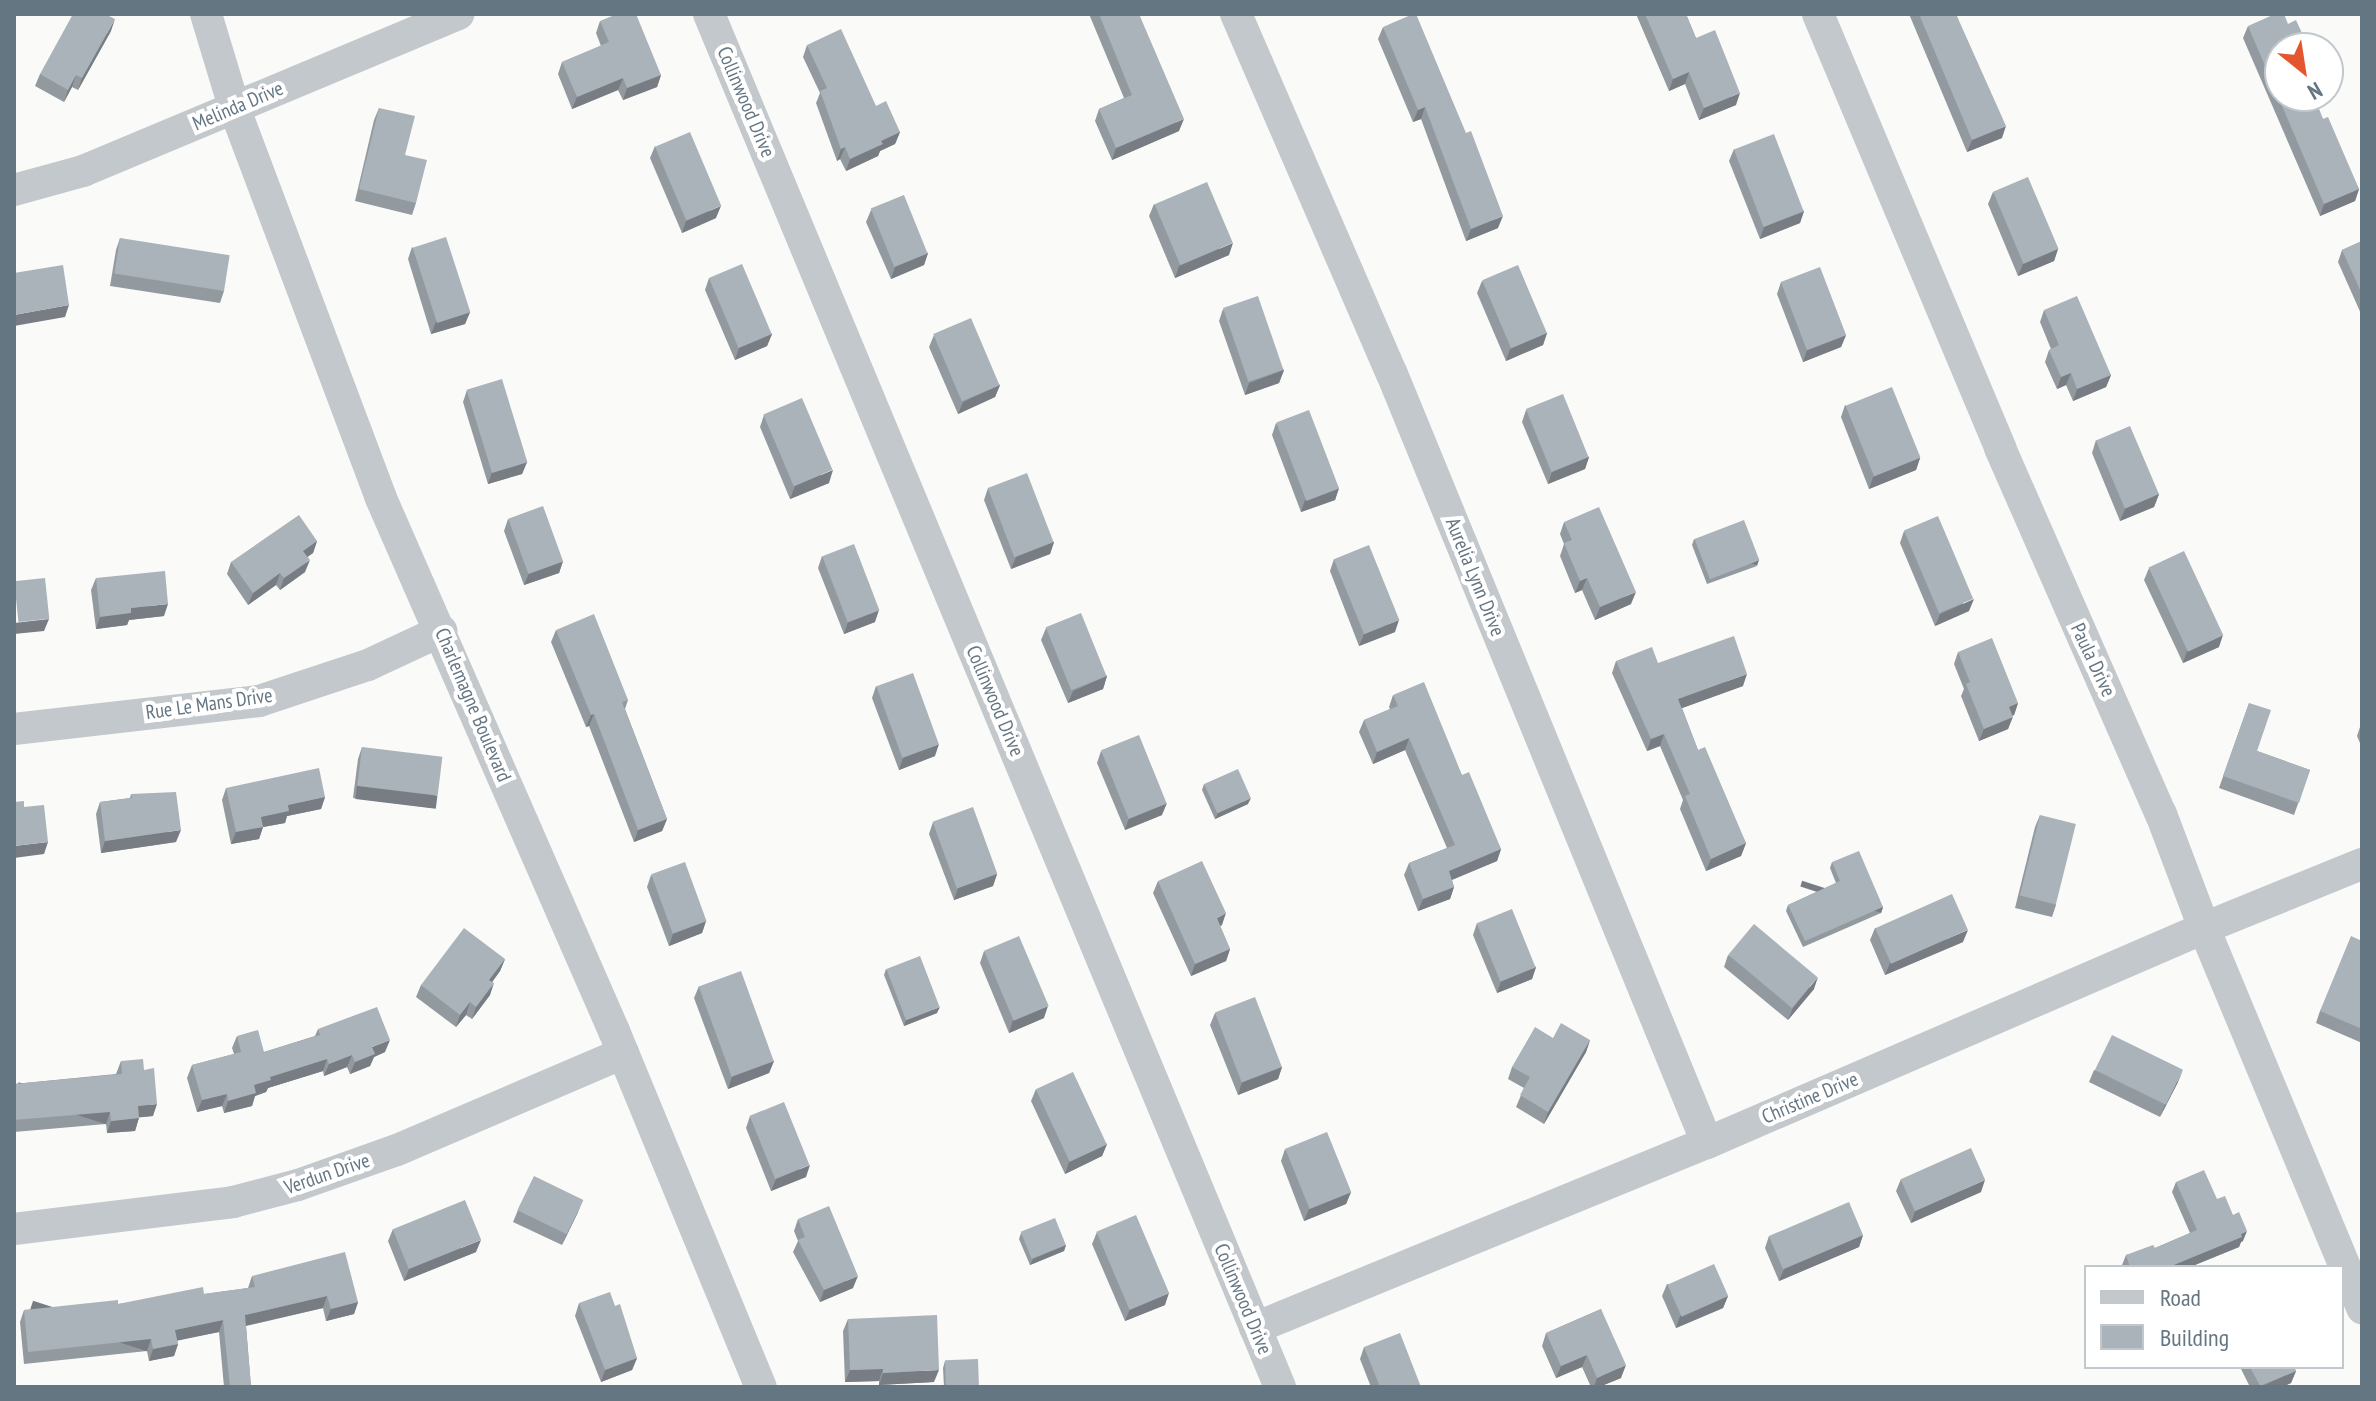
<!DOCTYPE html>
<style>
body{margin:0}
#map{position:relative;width:2376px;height:1401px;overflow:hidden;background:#fafaf8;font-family:"PT Sans Narrow",sans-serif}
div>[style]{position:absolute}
.minor>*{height:32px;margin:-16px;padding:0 16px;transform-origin:16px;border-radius:16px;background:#c3c8cc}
.wall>*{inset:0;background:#929a9f}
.shaded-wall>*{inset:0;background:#777d82;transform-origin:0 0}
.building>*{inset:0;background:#aab3b9;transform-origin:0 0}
span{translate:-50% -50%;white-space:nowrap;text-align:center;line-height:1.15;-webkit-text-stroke:8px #fff;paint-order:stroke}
.street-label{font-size:20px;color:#657683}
.frame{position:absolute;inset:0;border:16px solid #657683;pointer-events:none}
.legend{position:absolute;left:2084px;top:1265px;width:260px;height:104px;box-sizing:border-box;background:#fff;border:2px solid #c1c8cd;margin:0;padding:10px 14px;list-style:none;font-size:24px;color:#657683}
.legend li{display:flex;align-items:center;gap:16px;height:40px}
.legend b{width:40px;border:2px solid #c1c8cd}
.north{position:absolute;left:2264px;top:32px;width:80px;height:80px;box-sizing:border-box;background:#fff;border:2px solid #c1c8cd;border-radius:50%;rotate:150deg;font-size:22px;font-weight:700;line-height:32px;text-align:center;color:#657683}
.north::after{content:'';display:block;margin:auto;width:28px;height:36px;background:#e4572e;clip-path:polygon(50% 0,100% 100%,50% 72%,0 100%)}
</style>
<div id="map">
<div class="minor">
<i style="left:206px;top:14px;width:97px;rotate:73.2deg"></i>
<i style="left:234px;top:107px;width:415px;rotate:69.4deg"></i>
<i style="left:380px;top:496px;width:584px;rotate:66.38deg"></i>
<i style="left:614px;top:1031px;width:385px;rotate:67.6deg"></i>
<i style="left:709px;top:14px;width:1487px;rotate:67.42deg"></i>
<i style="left:1236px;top:14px;width:392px;rotate:66.6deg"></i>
<i style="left:1392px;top:374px;width:831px;rotate:67.72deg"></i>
<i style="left:1818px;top:14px;width:471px;rotate:67.2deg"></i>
<i style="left:2000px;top:448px;width:400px;rotate:66.3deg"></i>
<i style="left:2161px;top:814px;width:122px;rotate:69.3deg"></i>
<i style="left:2204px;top:928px;width:412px;rotate:67.4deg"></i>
<i style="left:14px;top:190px;width:72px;rotate:-15.4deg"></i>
<i style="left:83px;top:171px;width:407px;rotate:-22.7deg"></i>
<i style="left:14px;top:729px;width:247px;rotate:-6.5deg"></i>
<i style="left:259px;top:701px;width:115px;rotate:-18.3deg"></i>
<i style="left:368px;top:665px;width:81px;rotate:-25deg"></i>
<i style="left:14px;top:1229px;width:221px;rotate:-7deg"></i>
<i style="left:233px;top:1202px;width:67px;rotate:-14.7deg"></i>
<i style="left:298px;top:1185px;width:105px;rotate:-19.5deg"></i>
<i style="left:397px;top:1150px;width:246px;rotate:-23.2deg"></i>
<i style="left:1255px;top:1328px;width:488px;rotate:-22.3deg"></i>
<i style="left:1707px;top:1143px;width:542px;rotate:-23.39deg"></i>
<i style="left:2204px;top:928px;width:170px;rotate:-22.1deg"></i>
</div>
<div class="wall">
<i style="clip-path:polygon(1089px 14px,1139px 14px,1179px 131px,1112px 160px,1095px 121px,1099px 109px,1124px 98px)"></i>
<i style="clip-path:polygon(1636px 14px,1686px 14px,1696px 38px,1736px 105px,1699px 120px,1685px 84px,1669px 91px)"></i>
<i style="clip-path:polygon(1909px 14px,1956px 14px,2002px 138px,1967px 152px)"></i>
<i style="clip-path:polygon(600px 21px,661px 75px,657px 87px,623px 100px,618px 90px,572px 109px,558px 74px,562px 62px,601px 46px,596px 33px)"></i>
<i style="clip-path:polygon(2248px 26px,2280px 48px,2323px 119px,2359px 189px,2355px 201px,2320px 216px,2243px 38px)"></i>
<i style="clip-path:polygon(1383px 27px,1498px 228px,1466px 241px,1421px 119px,1413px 122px,1378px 39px)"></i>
<i style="clip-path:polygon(111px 31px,78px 90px,72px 87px,64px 102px,35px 86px,40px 74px)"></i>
<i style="clip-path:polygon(807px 45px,876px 106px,900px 132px,895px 144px,880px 151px,878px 156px,846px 171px,840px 159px,837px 161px,816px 103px,820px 93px,803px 57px)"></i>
<i style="clip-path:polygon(379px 108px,405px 155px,416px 203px,412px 215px,355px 201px,374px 120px)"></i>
<i style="clip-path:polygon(655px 146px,716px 218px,682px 233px,650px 158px)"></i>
<i style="clip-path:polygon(1734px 149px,1804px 211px,1800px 223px,1760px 239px,1729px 161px)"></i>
<i style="clip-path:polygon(1993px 192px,2058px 249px,2054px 261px,2018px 276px,1988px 204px)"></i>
<i style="clip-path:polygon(1154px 204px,1229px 255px,1175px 278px,1149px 216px)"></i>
<i style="clip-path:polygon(871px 210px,928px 253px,924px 265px,891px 279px,866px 222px)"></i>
<i style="clip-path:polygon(120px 238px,224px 291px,220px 303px,110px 286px,116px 250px)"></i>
<i style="clip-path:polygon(2362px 241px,2362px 316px,2338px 262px,2342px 250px)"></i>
<i style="clip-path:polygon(412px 247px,470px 312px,465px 324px,431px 334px,408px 259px)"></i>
<i style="clip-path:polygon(709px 278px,772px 334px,767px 346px,735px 360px,705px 290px)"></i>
<i style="clip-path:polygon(1482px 281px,1547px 333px,1543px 345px,1506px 361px,1477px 293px)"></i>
<i style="clip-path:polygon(1781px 282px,1846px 335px,1841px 347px,1803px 362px,1777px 294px)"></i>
<i style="clip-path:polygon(1223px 309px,1284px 370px,1279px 383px,1245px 395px,1219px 321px)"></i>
<i style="clip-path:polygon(2044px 310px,2111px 375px,2106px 387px,2073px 401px,2066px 385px,2057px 389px,2045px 362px,2049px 350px,2051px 349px,2040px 322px)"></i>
<i style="clip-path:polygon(934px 335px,1000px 385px,995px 397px,958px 414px,929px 347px)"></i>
<i style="clip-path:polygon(467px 390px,527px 462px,522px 474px,488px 484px,463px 402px)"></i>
<i style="clip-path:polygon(1845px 405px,1920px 458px,1916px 470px,1869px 489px,1841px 417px)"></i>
<i style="clip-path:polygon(1526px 410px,1589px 457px,1585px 469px,1548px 484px,1522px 422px)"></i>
<i style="clip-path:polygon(764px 415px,829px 483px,790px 499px,760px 427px)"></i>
<i style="clip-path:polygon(1276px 423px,1339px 488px,1335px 500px,1301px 512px,1272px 435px)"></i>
<i style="clip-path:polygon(2096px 440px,2159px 494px,2154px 507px,2120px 521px,2092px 453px)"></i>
<i style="clip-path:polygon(988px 488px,1054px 542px,1050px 554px,1011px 569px,984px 500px)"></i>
<i style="clip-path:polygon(508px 519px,563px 561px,559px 573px,524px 585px,504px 531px)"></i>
<i style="clip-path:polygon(1564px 522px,1631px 604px,1595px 620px,1582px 590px,1575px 593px,1560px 556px,1564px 544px,1560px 534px)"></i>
<i style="clip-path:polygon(1904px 531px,1969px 611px,1935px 626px,1900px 543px)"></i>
<i style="clip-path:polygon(1694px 539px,1757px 566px,1707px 584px,1692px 545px)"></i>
<i style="clip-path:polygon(317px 541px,313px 553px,307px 557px,305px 572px,280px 590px,276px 585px,248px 605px,227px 574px,231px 562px)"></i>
<i style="clip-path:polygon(822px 556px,875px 622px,844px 634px,818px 568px)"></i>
<i style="clip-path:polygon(1334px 559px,1395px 632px,1359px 646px,1330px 571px)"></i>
<i style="clip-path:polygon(2149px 568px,2219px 647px,2183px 663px,2144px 580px)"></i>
<i style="clip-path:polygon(96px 578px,164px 616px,129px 620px,127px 625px,96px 629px,91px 590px)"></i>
<i style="clip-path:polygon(1046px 628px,1107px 676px,1103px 689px,1068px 703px,1041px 640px)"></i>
<i style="clip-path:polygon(556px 630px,628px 700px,625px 709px,667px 819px,662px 831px,634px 842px,589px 726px,586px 727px,551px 642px)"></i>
<i style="clip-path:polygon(1958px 652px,2018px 703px,2014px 715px,2012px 716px,2008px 729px,1979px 741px,1961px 696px,1964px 689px,1954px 664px)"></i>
<i style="clip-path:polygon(1616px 661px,1658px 663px,1743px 686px,1682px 708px,1698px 750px,1746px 843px,1741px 856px,1706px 871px,1680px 809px,1683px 800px,1660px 746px,1647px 751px,1612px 673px)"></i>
<i style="clip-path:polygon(876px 686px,935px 756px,899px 770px,872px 698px)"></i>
<i style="clip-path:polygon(1393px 695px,1462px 775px,1501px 849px,1497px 861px,1452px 880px,1454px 887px,1450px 899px,1418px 911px,1404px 875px,1409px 863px,1447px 848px,1405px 750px,1373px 764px,1359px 732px,1364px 720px,1390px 709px,1389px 707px)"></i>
<i style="clip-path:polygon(2249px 703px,2257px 751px,2310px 770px,2294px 815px,2219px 788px)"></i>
<i style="clip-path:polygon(2361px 724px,2362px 724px,2362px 748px,2357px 736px)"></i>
<i style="clip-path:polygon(362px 747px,437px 796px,432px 808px,353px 798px,358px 759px)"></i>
<i style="clip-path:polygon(1101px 751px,1162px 815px,1125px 830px,1097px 763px)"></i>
<i style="clip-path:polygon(1204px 784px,1248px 804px,1215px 819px,1202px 790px)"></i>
<i style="clip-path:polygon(226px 788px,325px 797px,321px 809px,287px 816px,285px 823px,263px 827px,259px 839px,231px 844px,222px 800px)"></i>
<i style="clip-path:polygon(131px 794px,176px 842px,101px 853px,96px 814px,100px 802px,130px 798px)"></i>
<i style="clip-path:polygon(2040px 815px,2056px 905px,2052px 917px,2015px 908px,2035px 827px)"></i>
<i style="clip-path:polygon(933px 822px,997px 874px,993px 886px,954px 900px,929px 834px)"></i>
<i style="clip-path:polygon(1832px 862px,1883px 907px,1881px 913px,1803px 947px,1786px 911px,1788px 905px,1836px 883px,1830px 868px)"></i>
<i style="clip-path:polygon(651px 875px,706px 921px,702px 933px,669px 946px,647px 887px)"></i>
<i style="clip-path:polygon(1158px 881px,1222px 925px,1220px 926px,1230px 949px,1226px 961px,1191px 976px,1153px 893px)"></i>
<i style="clip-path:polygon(1477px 923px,1536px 967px,1532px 979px,1497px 993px,1473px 935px)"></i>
<i style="clip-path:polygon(1875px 928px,1963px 942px,1885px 975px,1870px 940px)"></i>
<i style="clip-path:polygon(2362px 941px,2362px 1043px,2316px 1023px,2320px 1011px)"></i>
<i style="clip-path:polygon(984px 951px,1044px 1018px,1009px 1033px,980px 963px)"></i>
<i style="clip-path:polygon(1728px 955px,1814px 989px,1788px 1020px,1724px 967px)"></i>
<i style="clip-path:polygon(505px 959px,500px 971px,492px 982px,490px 995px,472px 1019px,466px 1015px,456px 1027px,416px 997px,421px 985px)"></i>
<i style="clip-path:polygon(886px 969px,937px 1013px,904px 1026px,884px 975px)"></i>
<i style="clip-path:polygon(699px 986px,774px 1061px,769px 1073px,728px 1089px,694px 998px)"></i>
<i style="clip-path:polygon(1215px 1013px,1282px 1067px,1278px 1079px,1238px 1095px,1210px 1025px)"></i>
<i style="clip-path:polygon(318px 1029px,385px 1052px,374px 1057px,370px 1066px,350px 1074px,347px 1067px,324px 1076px,323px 1071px,268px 1088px,266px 1092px,255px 1096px,252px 1106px,224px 1113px,222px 1106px,197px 1112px,187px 1078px,192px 1065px,234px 1054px,232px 1048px,237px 1036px,264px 1052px,315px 1036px)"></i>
<i style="clip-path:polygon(1553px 1038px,1590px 1040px,1586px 1052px,1544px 1124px,1516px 1107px,1524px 1088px,1508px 1079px,1512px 1067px)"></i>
<i style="clip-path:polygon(121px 1061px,144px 1070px,153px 1116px,139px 1117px,135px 1131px,107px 1133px,106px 1124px,14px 1132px,14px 1084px,116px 1074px)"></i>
<i style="clip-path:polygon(2094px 1070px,2178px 1082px,2160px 1117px,2089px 1082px)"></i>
<i style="clip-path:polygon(1036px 1089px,1107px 1144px,1102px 1156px,1065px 1174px,1031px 1101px)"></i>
<i style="clip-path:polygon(750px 1116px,806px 1177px,771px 1191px,746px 1128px)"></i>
<i style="clip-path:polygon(1285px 1149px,1351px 1192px,1346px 1204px,1304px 1221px,1281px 1161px)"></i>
<i style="clip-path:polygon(1901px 1179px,1981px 1192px,1911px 1223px,1896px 1191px)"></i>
<i style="clip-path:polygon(2176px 1182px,2217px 1199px,2243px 1241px,2241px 1242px,2239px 1247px,2190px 1267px,2123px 1267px,2122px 1265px,2126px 1255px,2155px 1248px,2190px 1233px,2172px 1192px)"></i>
<i style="clip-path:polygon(518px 1210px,578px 1212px,562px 1245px,513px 1222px)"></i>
<i style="clip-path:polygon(798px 1219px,853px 1288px,820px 1302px,793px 1252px,798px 1241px,794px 1231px)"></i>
<i style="clip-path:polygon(393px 1229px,476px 1252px,404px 1281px,388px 1241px)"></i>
<i style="clip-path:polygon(1097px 1232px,1165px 1305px,1125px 1321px,1092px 1244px)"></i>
<i style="clip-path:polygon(1021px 1233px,1066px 1245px,1064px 1251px,1030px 1265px,1019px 1239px)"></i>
<i style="clip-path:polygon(1863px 1235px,1859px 1247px,1779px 1281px,1765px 1248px,1769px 1236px)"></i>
<i style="clip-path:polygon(252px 1276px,358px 1302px,354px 1314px,326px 1321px,323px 1308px,246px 1326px,251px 1387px,224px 1387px,219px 1332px,177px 1340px,178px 1344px,174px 1356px,149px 1361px,147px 1351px,24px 1364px,20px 1322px,24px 1310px,118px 1304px,204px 1294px,248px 1288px)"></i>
<i style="clip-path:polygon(1667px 1284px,1728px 1296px,1723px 1308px,1676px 1328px,1662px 1296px)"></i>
<i style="clip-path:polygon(579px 1303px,637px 1358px,632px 1370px,601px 1382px,575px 1316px)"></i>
<i style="clip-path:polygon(1601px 1309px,1621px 1378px,1599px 1387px,1591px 1387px,1582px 1367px,1556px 1378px,1542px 1346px,1546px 1333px)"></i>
<i style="clip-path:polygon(848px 1319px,934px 1382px,879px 1385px,879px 1381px,845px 1382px,843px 1331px)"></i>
<i style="clip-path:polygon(1364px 1347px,1421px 1387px,1371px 1387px,1360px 1359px)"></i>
<i style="clip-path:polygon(945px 1361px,979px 1387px,944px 1387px,943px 1368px)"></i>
<i style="clip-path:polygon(2240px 1367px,2294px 1367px,2296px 1371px,2291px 1383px,2282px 1387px,2250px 1387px)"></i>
</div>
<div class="shaded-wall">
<i style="clip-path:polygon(115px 19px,111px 31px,78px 90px,82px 78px)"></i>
<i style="clip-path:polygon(2306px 42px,2303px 48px,2293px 48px)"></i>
<i style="clip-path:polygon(1689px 72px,1685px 84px,1669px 91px,1673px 79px)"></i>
<i style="clip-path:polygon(76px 75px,72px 87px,64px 102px,68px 90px)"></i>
<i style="clip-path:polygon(661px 75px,657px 87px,623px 100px,627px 88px)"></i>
<i style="clip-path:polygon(623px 78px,618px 90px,572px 109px,577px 97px)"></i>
<i style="clip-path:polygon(1740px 93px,1736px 105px,1699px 120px,1704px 108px)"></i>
<i style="clip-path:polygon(1425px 107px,1421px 119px,1413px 122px,1418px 110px)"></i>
<i style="clip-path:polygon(1184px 119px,1179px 131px,1112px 160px,1116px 148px)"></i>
<i style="clip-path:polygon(2006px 126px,2002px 138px,1967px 152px,1972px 140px)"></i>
<i style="clip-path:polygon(900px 132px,895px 144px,880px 151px,878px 156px,846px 171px,850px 159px,881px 141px)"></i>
<i style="clip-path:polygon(845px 147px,840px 159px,837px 161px,841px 149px)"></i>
<i style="clip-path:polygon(2359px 189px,2355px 201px,2320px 216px,2324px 204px)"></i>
<i style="clip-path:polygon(721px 206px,716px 218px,682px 233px,686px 221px)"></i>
<i style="clip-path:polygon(1804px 211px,1800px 223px,1760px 239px,1764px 227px)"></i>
<i style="clip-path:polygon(1503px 216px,1498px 228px,1466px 241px,1471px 229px)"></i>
<i style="clip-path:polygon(1233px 243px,1229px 255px,1175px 278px,1179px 266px)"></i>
<i style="clip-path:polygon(2058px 249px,2054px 261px,2018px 276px,2023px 264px)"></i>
<i style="clip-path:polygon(928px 253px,924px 265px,891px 279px,895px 267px)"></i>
<i style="clip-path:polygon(69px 305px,65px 317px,14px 326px,14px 315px)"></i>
<i style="clip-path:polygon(470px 312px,465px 324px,431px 334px,436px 322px)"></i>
<i style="clip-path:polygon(1547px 333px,1543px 345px,1506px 361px,1510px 349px)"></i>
<i style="clip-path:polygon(772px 334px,767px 346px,735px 360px,739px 348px)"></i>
<i style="clip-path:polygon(1846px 335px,1841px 347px,1803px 362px,1807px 350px)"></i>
<i style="clip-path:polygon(1284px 370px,1279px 383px,1245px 395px,1249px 383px)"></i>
<i style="clip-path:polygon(2071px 373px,2066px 385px,2057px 389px,2061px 377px)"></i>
<i style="clip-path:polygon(2111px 375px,2106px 387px,2073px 401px,2077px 389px)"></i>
<i style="clip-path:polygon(1000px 385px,995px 397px,958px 414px,963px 402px)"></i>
<i style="clip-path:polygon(1589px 457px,1585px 469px,1548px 484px,1552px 472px)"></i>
<i style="clip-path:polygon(1920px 458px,1916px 470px,1869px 489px,1873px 477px)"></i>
<i style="clip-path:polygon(527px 462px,522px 474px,488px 484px,492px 472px)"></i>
<i style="clip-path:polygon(833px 470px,829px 483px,790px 499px,795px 486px)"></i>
<i style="clip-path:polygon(1339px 488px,1335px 500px,1301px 512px,1305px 500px)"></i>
<i style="clip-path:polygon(2159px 494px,2154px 507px,2120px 521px,2125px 509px)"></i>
<i style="clip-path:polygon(317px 541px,313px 553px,299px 563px,303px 551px)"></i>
<i style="clip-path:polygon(1054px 542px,1050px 554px,1011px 569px,1016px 557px)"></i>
<i style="clip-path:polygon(310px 560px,305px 572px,280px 590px,284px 578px)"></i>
<i style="left:1759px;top:560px;width:6px;height:53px;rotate:108deg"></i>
<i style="clip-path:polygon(563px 561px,559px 573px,524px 585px,529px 573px)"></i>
<i style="clip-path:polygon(280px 573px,276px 585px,248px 605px,253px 593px)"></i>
<i style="clip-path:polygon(1587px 578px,1582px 590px,1575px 593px,1580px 581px)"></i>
<i style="clip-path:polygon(1636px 592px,1631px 604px,1595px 620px,1600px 607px)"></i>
<i style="clip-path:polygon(1974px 599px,1969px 611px,1935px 626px,1940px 614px)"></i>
<i style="clip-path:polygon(168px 604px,164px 616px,129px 620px,127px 625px,96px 629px,100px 617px,131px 608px)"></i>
<i style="clip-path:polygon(879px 610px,875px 622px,844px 634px,848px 622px)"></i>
<i style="clip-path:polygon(49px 619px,44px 631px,14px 634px,14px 623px)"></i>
<i style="clip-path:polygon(1399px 620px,1395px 632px,1359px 646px,1364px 634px)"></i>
<i style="clip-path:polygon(2223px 635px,2219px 647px,2183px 663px,2187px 651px)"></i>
<i style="clip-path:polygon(1747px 674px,1743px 686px,1674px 711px,1678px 699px)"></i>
<i style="clip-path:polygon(1107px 676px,1103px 689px,1068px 703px,1073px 691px)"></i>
<i style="clip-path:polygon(2018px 703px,2014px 715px,2004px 719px,2009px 707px)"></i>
<i style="clip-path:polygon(594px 714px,589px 726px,586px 727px,591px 715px)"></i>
<i style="clip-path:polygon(2013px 717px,2008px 729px,1979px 741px,1984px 729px)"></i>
<i style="clip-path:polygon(1664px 734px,1660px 746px,1647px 751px,1651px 739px)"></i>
<i style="clip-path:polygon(1409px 738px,1405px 750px,1373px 764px,1377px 752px)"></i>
<i style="clip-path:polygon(939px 744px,935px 756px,899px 770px,903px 758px)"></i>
<i style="left:357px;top:786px;width:81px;height:13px;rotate:7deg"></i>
<i style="clip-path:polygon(325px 797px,321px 809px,287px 816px,285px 823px,263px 827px,259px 839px,231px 844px,236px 832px,261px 817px,288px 805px)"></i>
<i style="clip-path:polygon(1251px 798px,1248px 804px,1215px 819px,1218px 813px)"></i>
<i style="clip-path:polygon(1167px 803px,1162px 815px,1125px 830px,1129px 818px)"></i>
<i style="clip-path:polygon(667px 819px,662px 831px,634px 842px,638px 830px)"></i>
<i style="clip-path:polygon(181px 830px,176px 842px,101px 853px,105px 841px)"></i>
<i style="clip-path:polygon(48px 842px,44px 854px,14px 858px,14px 846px)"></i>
<i style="clip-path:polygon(1746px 843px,1741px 856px,1706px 871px,1711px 859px)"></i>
<i style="clip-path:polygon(1501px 849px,1497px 861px,1444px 883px,1449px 871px)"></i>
<i style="clip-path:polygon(997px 874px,993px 886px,954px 900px,958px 888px)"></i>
<i style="clip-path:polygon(1454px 887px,1450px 899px,1418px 911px,1423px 899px)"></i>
<i style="left:1883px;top:907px;width:6px;height:85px;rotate:108deg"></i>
<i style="clip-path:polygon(1226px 913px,1222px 925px,1212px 930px,1217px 918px)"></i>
<i style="clip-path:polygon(706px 921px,702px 933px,669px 946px,673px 934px)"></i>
<i style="clip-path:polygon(1968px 930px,1963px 942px,1885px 975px,1890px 963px)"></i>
<i style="clip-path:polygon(1230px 949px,1226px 961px,1191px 976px,1195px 964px)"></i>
<i style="clip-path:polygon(505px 959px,500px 971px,485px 992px,489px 980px)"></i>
<i style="clip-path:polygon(1536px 967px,1532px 979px,1497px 993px,1501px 981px)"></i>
<i style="clip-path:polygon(1818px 977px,1814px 989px,1788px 1020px,1793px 1008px)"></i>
<i style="clip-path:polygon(494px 983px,490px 995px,472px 1019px,476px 1007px)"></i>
<i style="clip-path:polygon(470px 1002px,466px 1015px,456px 1027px,460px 1015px)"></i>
<i style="clip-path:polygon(1048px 1006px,1044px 1018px,1009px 1033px,1013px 1020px)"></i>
<i style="clip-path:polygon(940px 1007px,937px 1013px,904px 1026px,906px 1020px)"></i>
<i style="clip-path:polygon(390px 1040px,385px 1052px,374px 1057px,370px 1066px,350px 1074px,355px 1062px,372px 1047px)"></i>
<i style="clip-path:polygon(1590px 1040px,1586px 1052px,1544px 1124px,1548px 1112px)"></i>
<i style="clip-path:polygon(352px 1055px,347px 1067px,324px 1076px,329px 1064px)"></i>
<i style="clip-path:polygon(327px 1059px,323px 1071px,268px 1088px,266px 1092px,255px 1096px,252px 1106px,224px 1113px,228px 1101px,254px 1085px,270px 1077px)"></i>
<i style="clip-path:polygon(774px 1061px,769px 1073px,728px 1089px,732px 1077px)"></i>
<i style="clip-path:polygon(1282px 1067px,1278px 1079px,1238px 1095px,1242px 1082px)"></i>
<i style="clip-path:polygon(2183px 1070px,2178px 1082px,2160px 1117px,2165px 1105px)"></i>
<i style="clip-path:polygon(227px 1094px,222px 1106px,197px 1112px,202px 1100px)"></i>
<i style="clip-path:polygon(157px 1104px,153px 1116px,134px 1118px,138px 1106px)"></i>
<i style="left:110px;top:1112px;width:13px;height:96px;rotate:108deg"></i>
<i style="clip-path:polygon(139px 1118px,135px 1131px,107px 1133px,111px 1121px)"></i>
<i style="clip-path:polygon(1107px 1144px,1102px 1156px,1065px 1174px,1069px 1162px)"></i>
<i style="clip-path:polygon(810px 1165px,806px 1177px,771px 1191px,776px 1179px)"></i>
<i style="clip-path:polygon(1985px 1180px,1981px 1192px,1911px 1223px,1915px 1211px)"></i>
<i style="clip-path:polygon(1351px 1192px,1346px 1204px,1304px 1221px,1309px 1209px)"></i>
<i style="clip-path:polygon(583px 1200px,578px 1212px,562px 1245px,567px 1233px)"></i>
<i style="clip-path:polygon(2247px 1231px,2243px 1241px,2241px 1242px,2239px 1247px,2190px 1267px,2169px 1267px)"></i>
<i style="clip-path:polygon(1863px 1235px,1859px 1247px,1779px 1281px,1784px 1269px)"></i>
<i style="clip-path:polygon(481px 1240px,476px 1252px,404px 1281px,409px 1269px)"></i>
<i style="clip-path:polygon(1066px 1245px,1064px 1251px,1030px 1265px,1033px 1259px)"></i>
<i style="clip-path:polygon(858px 1276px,853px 1288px,820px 1302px,824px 1290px)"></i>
<i style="clip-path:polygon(1169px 1293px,1165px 1305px,1125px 1321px,1130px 1309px)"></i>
<i style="clip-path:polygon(327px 1296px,323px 1308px,240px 1327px,245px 1315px)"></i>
<i style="clip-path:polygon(1728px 1296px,1723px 1308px,1676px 1328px,1680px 1316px)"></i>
<i style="clip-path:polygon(358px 1302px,354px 1314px,326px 1321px,331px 1309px)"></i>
<i style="clip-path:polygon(223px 1320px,219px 1332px,171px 1342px,175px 1330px)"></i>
<i style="left:151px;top:1339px;width:13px;height:124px;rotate:108deg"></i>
<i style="clip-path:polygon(178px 1344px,174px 1356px,149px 1361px,153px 1349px)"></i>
<i style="clip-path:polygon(1587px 1355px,1582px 1367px,1556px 1378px,1561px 1366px)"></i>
<i style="clip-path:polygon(637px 1358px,632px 1370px,601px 1382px,605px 1370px)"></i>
<i style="clip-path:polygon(1626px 1365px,1621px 1378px,1599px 1387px,1594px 1387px,1597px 1378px)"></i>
<i style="clip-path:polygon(883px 1369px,879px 1381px,845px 1382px,850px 1370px)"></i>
<i style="clip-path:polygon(939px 1370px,934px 1382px,879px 1385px,883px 1373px)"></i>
<i style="clip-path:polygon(2296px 1371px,2291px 1383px,2282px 1387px,2260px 1387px)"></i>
</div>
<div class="building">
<i style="clip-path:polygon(73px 14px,105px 14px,115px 19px,82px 78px,76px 75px,68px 90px,40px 74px)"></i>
<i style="clip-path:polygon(617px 14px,636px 14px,661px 75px,627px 88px,623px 78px,577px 97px,562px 62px,609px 42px,600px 21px)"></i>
<i style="clip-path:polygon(1099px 14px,1139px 14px,1184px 119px,1116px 148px,1099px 109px,1132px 95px)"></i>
<i style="clip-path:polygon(1413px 14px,1416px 14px,1466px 133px,1471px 131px,1503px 216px,1471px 229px,1425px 107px,1418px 110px,1383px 27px)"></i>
<i style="clip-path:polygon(1645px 14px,1686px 14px,1696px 38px,1715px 30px,1740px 93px,1704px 108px,1689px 72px,1673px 79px)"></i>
<i style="clip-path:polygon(1919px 14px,1956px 14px,2006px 126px,1972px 140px)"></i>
<i style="clip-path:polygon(2275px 14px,2284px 14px,2288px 24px,2296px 20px,2306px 42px,2293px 48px,2280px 48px,2280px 96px,2314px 96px,2323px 119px,2328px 117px,2359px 189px,2324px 204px,2248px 26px)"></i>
<i style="clip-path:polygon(841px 29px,876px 106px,886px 101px,900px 132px,881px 141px,883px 144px,850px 159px,845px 147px,841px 149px,820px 91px,827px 88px,807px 45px)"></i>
<i style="clip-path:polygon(379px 108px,415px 116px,405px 155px,427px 160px,416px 203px,359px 189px)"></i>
<i style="left:690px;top:132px;width:80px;height:38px;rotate:67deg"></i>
<i style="left:1774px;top:134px;width:83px;height:43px;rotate:69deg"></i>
<i style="left:2028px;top:177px;width:78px;height:38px;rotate:67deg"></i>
<i style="left:1207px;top:182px;width:66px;height:57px;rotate:67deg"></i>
<i style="left:904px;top:195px;width:63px;height:36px;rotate:68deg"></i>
<i style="left:446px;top:237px;width:79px;height:35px;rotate:72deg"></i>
<i style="left:120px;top:238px;width:111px;height:36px;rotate:9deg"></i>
<i style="clip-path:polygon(2362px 241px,2362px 294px,2342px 250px)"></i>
<i style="left:742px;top:264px;width:76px;height:36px;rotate:67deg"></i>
<i style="clip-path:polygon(63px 265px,69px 305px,14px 315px,14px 273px)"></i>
<i style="left:1518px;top:265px;width:74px;height:39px;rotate:67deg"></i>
<i style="left:1820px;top:267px;width:73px;height:42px;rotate:69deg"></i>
<i style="left:1258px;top:296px;width:78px;height:37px;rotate:71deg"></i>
<i style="clip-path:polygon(2077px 296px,2111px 375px,2077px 389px,2071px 373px,2061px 377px,2049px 350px,2059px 345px,2044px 310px)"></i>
<i style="left:971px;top:318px;width:73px;height:41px;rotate:67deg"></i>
<i style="left:502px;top:379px;width:87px;height:37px;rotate:73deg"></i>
<i style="left:1892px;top:387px;width:76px;height:50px;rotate:68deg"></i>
<i style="left:1563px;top:394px;width:68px;height:40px;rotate:68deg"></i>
<i style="left:802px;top:398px;width:78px;height:42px;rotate:67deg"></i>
<i style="left:1309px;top:410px;width:84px;height:35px;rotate:69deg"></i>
<i style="left:2130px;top:426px;width:74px;height:37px;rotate:67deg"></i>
<i style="left:1027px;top:473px;width:74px;height:42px;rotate:69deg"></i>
<i style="left:543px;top:506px;width:59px;height:37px;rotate:70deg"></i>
<i style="clip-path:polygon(1599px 507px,1636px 592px,1600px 607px,1587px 578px,1580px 581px,1564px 543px,1572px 540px,1564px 522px)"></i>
<i style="clip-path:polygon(299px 515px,317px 541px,303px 551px,310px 560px,284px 578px,280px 573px,253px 593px,231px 562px)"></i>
<i style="left:1938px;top:516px;width:90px;height:37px;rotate:67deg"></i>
<i style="left:1744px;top:520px;width:43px;height:53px;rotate:69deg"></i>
<i style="left:854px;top:544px;width:71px;height:34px;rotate:69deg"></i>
<i style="left:1369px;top:545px;width:81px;height:38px;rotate:68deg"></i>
<i style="left:2184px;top:551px;width:93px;height:39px;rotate:65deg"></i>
<i style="clip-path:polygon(165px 571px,168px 604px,131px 608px,131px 613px,100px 617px,96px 578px)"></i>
<i style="left:45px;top:578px;width:41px;height:31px;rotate:84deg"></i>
<i style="left:1081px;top:613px;width:68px;height:38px;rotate:68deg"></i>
<i style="clip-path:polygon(594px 614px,628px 700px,622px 702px,667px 819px,638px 830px,594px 714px,591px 715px,556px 630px)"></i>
<i style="clip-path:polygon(1734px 636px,1747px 674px,1678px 699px,1698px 750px,1705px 747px,1746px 843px,1711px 859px,1685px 796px,1690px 794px,1664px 734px,1651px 739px,1616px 661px,1652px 647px,1658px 663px)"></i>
<i style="clip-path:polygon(1992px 638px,2018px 703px,2009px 707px,2013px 717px,1984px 729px,1966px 684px,1970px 682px,1958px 652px)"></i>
<i style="left:913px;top:673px;width:76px;height:39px;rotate:70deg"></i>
<i style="clip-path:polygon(1424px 682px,1462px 775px,1469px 772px,1501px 849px,1449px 871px,1454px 887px,1423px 899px,1409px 863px,1455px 845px,1409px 738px,1377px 752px,1364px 720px,1398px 706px,1393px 695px)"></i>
<i style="clip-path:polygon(2249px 703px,2271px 710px,2257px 751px,2310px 770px,2299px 803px,2223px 776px)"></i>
<i style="left:1139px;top:735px;width:74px;height:41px;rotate:68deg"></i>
<i style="left:362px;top:747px;width:81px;height:39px;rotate:7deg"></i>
<i style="clip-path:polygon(319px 768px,325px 797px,288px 805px,289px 811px,261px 817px,263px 827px,236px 832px,226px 788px)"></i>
<i style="left:1238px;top:769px;width:32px;height:37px;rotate:66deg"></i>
<i style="clip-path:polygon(176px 792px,181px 830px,105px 841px,100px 802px,132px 798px,131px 794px)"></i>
<i style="clip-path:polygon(24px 801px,24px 807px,44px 805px,48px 842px,14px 846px,14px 802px)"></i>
<i style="left:973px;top:807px;width:71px;height:43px;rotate:70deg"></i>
<i style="left:2040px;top:815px;width:37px;height:83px;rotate:14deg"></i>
<i style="clip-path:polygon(1859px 851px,1883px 907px,1805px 941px,1788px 905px,1840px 881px,1832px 862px)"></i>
<i style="clip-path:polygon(1202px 861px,1226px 913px,1217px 918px,1230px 949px,1195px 964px,1158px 881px)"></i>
<i style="left:685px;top:862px;width:63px;height:36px;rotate:70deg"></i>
<i style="left:1952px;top:894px;width:39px;height:84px;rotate:66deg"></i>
<i style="left:1512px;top:909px;width:63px;height:38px;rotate:68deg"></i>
<i style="left:1754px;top:924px;width:83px;height:40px;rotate:40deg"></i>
<i style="clip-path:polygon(464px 928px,505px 959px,489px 980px,494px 983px,476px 1007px,470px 1002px,460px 1015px,421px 985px)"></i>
<i style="left:1019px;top:936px;width:76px;height:38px;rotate:67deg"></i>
<i style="clip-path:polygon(2351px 936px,2362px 941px,2362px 1029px,2320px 1011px)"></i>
<i style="left:920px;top:956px;width:55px;height:36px;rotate:69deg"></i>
<i style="left:741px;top:971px;width:96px;height:45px;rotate:70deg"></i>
<i style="left:1255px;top:997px;width:75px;height:43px;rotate:69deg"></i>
<i style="clip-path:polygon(377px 1007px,390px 1040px,372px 1047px,375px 1054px,355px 1062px,352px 1055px,329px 1064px,327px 1059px,270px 1077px,271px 1080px,254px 1085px,256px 1093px,228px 1101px,227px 1094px,202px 1100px,192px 1065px,241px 1052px,237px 1036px,258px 1030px,264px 1052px,320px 1035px,318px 1029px)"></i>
<i style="clip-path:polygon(1561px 1023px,1590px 1040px,1548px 1112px,1520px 1095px,1530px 1077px,1512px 1067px,1535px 1027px,1553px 1038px)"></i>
<i style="left:2112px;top:1035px;width:79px;height:39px;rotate:26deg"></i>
<i style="clip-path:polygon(143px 1059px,144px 1070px,154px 1068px,157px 1104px,138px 1106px,139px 1118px,111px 1121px,110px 1112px,14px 1120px,14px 1084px,122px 1074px,121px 1061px)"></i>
<i style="left:1073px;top:1072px;width:80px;height:41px;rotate:65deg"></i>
<i style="left:784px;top:1102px;width:68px;height:37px;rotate:68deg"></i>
<i style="left:1327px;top:1132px;width:65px;height:45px;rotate:68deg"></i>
<i style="left:1971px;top:1148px;width:35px;height:77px;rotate:66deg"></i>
<i style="clip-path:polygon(2204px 1170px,2217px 1199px,2225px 1196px,2233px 1215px,2239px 1212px,2247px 1231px,2241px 1234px,2242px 1237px,2169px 1267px,2130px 1267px,2126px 1255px,2153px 1245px,2155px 1248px,2197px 1230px,2176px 1182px)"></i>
<i style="left:534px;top:1176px;width:55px;height:38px;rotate:26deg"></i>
<i style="left:465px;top:1200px;width:43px;height:78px;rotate:68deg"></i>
<i style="left:1849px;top:1202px;width:36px;height:87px;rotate:67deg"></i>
<i style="clip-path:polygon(829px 1206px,858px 1276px,824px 1290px,798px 1240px,805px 1237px,798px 1219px)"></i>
<i style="left:1136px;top:1215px;width:85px;height:43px;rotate:67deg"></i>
<i style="left:1055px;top:1218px;width:29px;height:37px;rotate:68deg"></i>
<i style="clip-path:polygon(345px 1252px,358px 1302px,331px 1309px,327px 1296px,245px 1315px,251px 1386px,230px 1387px,223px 1320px,175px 1330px,178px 1344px,153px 1349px,151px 1339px,28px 1352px,24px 1310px,118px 1300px,118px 1304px,203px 1287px,204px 1294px,255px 1287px,252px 1276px)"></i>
<i style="left:1714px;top:1264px;width:35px;height:51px;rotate:66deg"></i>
<i style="clip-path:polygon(610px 1292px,615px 1306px,620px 1304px,637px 1358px,605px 1370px,579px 1303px)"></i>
<i style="clip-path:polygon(1601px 1309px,1626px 1365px,1597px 1378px,1587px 1355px,1561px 1366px,1546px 1333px)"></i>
<i style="clip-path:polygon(937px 1315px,939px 1370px,883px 1373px,883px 1369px,850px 1370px,848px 1319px)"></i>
<i style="clip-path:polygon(1400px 1333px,1421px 1387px,1380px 1387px,1364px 1347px)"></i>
<i style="left:978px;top:1359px;width:28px;height:33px;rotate:88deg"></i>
<i style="clip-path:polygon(2250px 1367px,2294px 1367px,2296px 1371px,2260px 1386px)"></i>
</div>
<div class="street-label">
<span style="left:746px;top:102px;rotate:67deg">Collinwood Drive</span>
<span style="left:238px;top:106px;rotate:-23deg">Melinda Drive</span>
<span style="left:1475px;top:577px;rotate:68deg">Aurelia Lynn Drive</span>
<span style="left:2093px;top:660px;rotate:65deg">Paula Drive</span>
<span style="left:995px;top:701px;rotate:67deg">Collinwood Drive</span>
<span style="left:209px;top:704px;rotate:-8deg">Rue Le Mans Drive</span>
<span style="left:473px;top:705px;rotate:67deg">Charlemagne Boulevard</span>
<span style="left:1810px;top:1098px;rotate:-23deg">Christine Drive</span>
<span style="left:327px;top:1174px;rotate:-19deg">Verdun Drive</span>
<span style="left:1243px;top:1299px;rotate:67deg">Collinwood Drive</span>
</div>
<div class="frame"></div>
<ul class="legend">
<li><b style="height:10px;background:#c3c8cc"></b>Road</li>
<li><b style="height:22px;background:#aab3b9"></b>Building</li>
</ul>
<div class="north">N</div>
</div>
